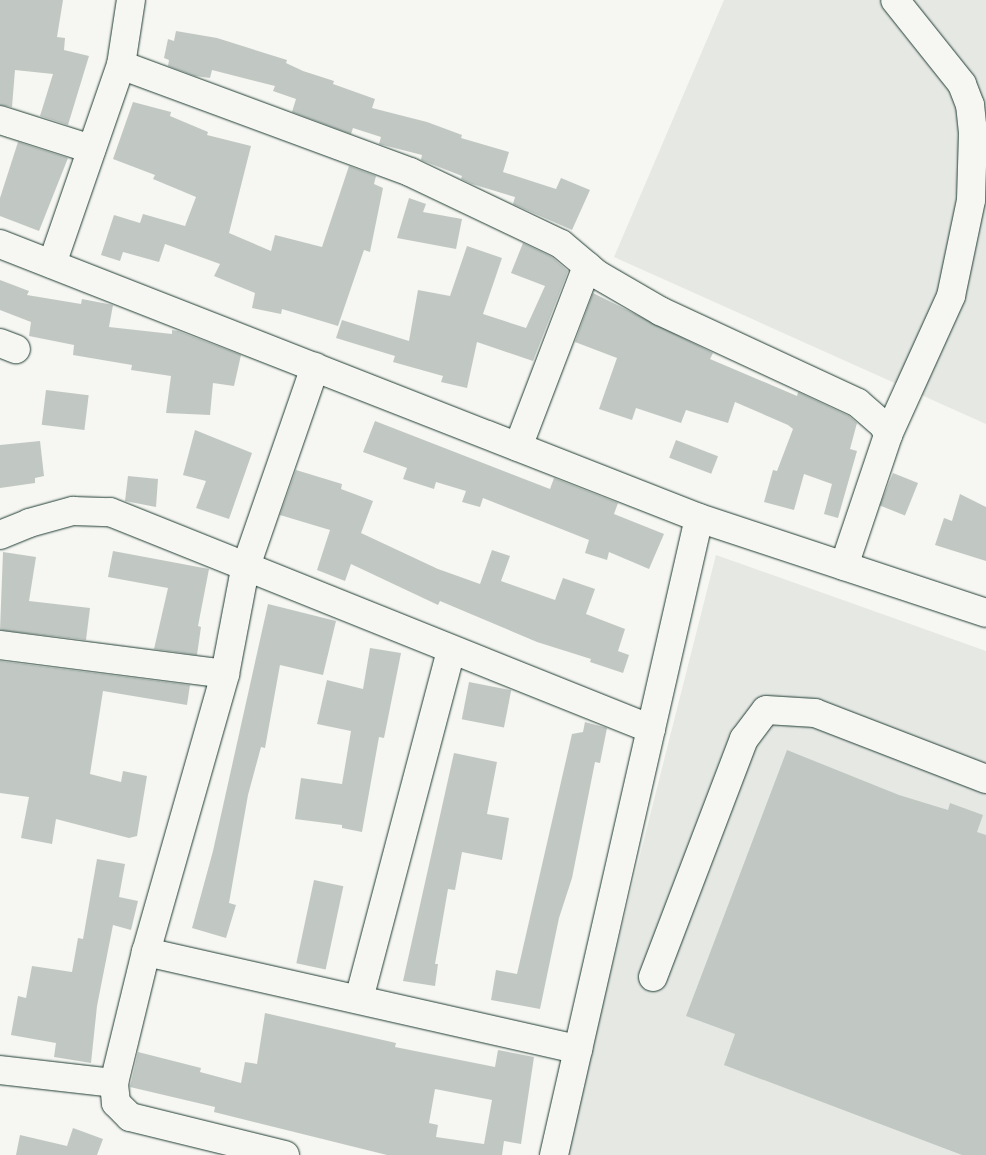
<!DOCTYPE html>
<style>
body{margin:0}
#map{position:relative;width:986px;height:1155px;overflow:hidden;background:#f6f6f2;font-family:Delius,sans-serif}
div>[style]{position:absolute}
.built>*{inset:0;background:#e6e8e4}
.building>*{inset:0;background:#c1c8c3;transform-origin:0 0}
.roads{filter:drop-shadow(0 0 1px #1f3d34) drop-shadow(0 0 1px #1f3d34)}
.minor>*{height:28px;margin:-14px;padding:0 14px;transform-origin:14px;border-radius:14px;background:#f6f6f2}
span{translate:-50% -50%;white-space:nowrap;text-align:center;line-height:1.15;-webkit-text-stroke:5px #f6f6f2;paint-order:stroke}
</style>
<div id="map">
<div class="built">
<i style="clip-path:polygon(724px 0,986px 0,986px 424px,614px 257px)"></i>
<i style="clip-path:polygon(716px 555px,986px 651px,986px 1155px,564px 1155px)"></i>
</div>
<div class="building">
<i style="clip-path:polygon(0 0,63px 0,57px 37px,65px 38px,64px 50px,89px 56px,68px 125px,40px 116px,53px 74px,15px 70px,12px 107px,0 105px)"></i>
<i style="clip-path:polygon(176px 31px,217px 38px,287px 60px,286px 63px,303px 71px,334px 81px,333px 84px,375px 99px,372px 108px,427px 122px,462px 135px,461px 138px,509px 152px,503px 172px,556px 189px,561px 178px,590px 190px,572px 230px,513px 204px,515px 197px,472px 184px,461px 179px,462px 176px,421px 160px,422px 155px,379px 144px,381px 137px,353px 128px,351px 134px,292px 112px,296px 99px,273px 91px,275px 86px,212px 70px,210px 78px,195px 76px,168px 66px,169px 60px,164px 58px,168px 39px,174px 41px)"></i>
<i style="clip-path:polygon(133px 102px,171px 112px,170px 116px,208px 132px,207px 135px,251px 146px,229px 233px,271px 251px,275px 235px,322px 247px,349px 166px,376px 176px,374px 184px,383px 188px,370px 252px,364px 250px,338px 326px,282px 309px,281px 314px,252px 308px,255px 293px,214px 276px,220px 264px,165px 244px,159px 262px,123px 252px,120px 261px,101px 255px,114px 215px,140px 223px,143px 214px,185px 226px,196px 197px,153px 179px,155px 175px,113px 159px)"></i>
<i style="clip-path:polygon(18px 142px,68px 158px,39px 231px,0 216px,0 198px)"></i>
<i style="clip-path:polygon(409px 198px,426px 204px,423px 212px,462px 219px,456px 249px,397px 238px)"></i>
<i style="clip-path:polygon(523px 243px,552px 257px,568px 271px,533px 361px,477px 342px,467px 388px,441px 382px,443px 376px,393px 362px,395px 356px,336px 338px,342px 320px,409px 341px,418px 290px,450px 296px,467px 246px,502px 258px,483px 314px,526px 328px,545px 286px,511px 273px)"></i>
<i style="clip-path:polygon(0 280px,29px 291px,27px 295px,81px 304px,82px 299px,113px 305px,109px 327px,172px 334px,172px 330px,178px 331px,241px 355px,234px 386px,213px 383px,210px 415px,166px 413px,171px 376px,131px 370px,132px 365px,73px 355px,74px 345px,29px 336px,31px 322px,0 310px)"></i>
<i style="clip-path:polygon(593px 293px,713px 353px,710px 359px,797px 396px,798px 392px,849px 416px,857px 423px,850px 449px,857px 451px,838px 518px,824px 514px,832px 484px,804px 474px,794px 510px,764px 502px,773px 470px,777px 471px,793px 429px,788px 425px,735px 402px,728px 423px,686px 410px,681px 423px,636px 408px,632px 420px,599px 409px,617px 358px,575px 342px)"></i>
<i style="left:46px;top:390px;width:43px;height:35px;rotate:7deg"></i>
<i style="clip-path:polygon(375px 421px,550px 489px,554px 478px,618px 503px,614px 514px,664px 534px,649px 569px,609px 552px,607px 560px,585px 553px,589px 540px,483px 498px,480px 507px,462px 502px,466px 491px,436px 482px,434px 489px,403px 479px,407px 468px,363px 452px)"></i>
<i style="clip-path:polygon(195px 430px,252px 453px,229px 519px,196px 508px,206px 481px,183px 475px)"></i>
<i style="left:676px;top:440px;width:45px;height:19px;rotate:21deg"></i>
<i style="clip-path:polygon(40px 441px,44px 476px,35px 478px,35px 483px,0 488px,0 445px)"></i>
<i style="clip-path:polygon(296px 470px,342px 484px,341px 489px,373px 501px,361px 533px,438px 569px,480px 584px,492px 550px,510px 556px,501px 581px,555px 600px,563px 578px,595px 589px,586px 614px,625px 629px,618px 651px,629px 655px,623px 673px,590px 662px,591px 659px,537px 642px,440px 601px,438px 605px,351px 564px,345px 581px,317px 570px,330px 530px,280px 515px)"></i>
<i style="left:893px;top:473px;width:27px;height:35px;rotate:22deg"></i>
<i style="clip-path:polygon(128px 476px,158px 479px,156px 507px,125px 501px)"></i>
<i style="clip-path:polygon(960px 494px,986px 507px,986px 561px,935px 545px,944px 518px,952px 521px)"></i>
<i style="clip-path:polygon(113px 551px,209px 569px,198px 626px,201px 627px,197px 655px,154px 649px,168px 588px,108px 577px)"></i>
<i style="clip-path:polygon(3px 552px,36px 557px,29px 601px,90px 608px,86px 640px,0 630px)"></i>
<i style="clip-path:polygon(268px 604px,336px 621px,323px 675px,280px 665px,265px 748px,261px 747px,248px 795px,229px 903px,236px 905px,226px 938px,192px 928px,213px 851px)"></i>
<i style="clip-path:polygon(370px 648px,401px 653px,384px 738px,379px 737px,362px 832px,342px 828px,342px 825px,295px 819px,301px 778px,342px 784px,351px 731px,317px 724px,327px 680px,363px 689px)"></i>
<i style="clip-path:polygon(0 661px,190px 685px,187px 705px,103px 691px,90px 774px,121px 782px,123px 771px,147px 776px,137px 836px,129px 838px,56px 819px,52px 844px,21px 838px,29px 797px,0 793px)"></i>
<i style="left:469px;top:682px;width:43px;height:38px;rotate:11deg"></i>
<i style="clip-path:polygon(585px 722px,607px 728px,600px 763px,595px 762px,572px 878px,559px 918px,540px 1009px,491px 1000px,496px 970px,517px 974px,572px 734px,583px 732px)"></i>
<i style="clip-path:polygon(787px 750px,899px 795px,948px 810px,950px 803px,983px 815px,977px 832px,986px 835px,986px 1155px,962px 1155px,724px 1065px,735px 1034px,686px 1016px)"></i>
<i style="clip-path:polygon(454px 753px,497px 762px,487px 814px,509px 818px,502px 860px,462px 852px,455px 890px,448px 889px,435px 964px,438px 964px,435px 986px,403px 981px)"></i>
<i style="clip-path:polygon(97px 859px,125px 864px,119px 897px,138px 901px,131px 930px,113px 925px,97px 1006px,91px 1063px,54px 1057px,56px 1043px,11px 1035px,18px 996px,26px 998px,32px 966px,72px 972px,78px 938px,83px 939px)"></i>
<i style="left:314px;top:880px;width:30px;height:85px;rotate:12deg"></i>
<i style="clip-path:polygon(evenodd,265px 1013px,396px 1043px,395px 1047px,495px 1067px,498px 1050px,534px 1057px,521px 1144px,504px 1141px,502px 1155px,387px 1155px,214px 1112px,215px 1107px,130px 1087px,138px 1052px,201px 1068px,200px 1072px,241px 1083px,245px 1062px,257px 1064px,265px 1013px,435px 1089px,492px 1100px,484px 1144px,436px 1137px,438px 1125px,429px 1123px,435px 1089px)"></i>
<i style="clip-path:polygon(73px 1128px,103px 1139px,97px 1155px,16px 1155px,20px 1135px,67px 1146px)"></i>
</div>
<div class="roads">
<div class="minor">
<i style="left:121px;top:65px;width:308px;rotate:20.3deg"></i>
<i style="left:410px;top:172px;width:167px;rotate:25.5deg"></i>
<i style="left:561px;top:244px;width:48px;rotate:40deg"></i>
<i style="left:598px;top:275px;width:72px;rotate:30.1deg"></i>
<i style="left:660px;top:311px;width:218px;rotate:24.9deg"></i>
<i style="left:858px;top:403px;width:35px;rotate:41deg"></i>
<i style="left:884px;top:426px;width:10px;rotate:66deg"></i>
<i style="left:0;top:120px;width:96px;rotate:17.7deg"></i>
<i style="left:0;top:244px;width:751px;rotate:21.4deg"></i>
<i style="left:699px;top:518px;width:302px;rotate:18.3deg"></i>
<i style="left:52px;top:264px;width:211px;rotate:-70.9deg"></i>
<i style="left:121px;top:65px;width:66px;rotate:-81.3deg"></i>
<i style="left:0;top:343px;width:17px;rotate:21deg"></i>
<i style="left:518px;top:447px;width:194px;rotate:-69.1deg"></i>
<i style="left:0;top:535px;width:31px;rotate:-22deg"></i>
<i style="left:29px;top:523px;width:46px;rotate:-15.3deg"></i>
<i style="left:73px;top:511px;width:37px;rotate:2deg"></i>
<i style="left:110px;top:512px;width:583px;rotate:21.86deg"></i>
<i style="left:844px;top:566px;width:138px;rotate:-71.4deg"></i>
<i style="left:888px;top:435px;width:153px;rotate:-65.6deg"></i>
<i style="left:951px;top:296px;width:98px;rotate:-78.2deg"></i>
<i style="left:971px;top:200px;width:67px;rotate:-88.3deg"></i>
<i style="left:973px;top:133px;width:28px;rotate:-96deg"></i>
<i style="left:970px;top:105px;width:22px;rotate:-111deg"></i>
<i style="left:962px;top:84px;width:107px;rotate:-128.6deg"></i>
<i style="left:0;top:645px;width:227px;rotate:7.3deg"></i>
<i style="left:146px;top:952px;width:443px;rotate:12.7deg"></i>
<i style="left:653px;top:977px;width:255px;rotate:-69.1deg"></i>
<i style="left:744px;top:739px;width:36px;rotate:-53deg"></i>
<i style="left:766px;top:710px;width:49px;rotate:3.5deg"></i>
<i style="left:815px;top:713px;width:183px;rotate:21.1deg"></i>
<i style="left:359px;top:999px;width:361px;rotate:-75.2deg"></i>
<i style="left:0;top:1070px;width:115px;rotate:6.5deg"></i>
<i style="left:285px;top:1155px;width:160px;rotate:-166.2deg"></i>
<i style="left:130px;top:1117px;width:20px;rotate:-135deg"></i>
<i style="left:116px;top:1103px;width:20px;rotate:-96deg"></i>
<i style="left:114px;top:1083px;width:135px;rotate:-76.3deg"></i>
<i style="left:146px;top:952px;width:289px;rotate:-74.1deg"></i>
<i style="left:225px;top:674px;width:107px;rotate:-79.2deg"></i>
<i style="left:245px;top:569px;width:214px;rotate:-70.9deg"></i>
<i style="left:554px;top:1155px;width:653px;rotate:-77.18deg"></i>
</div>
</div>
</div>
